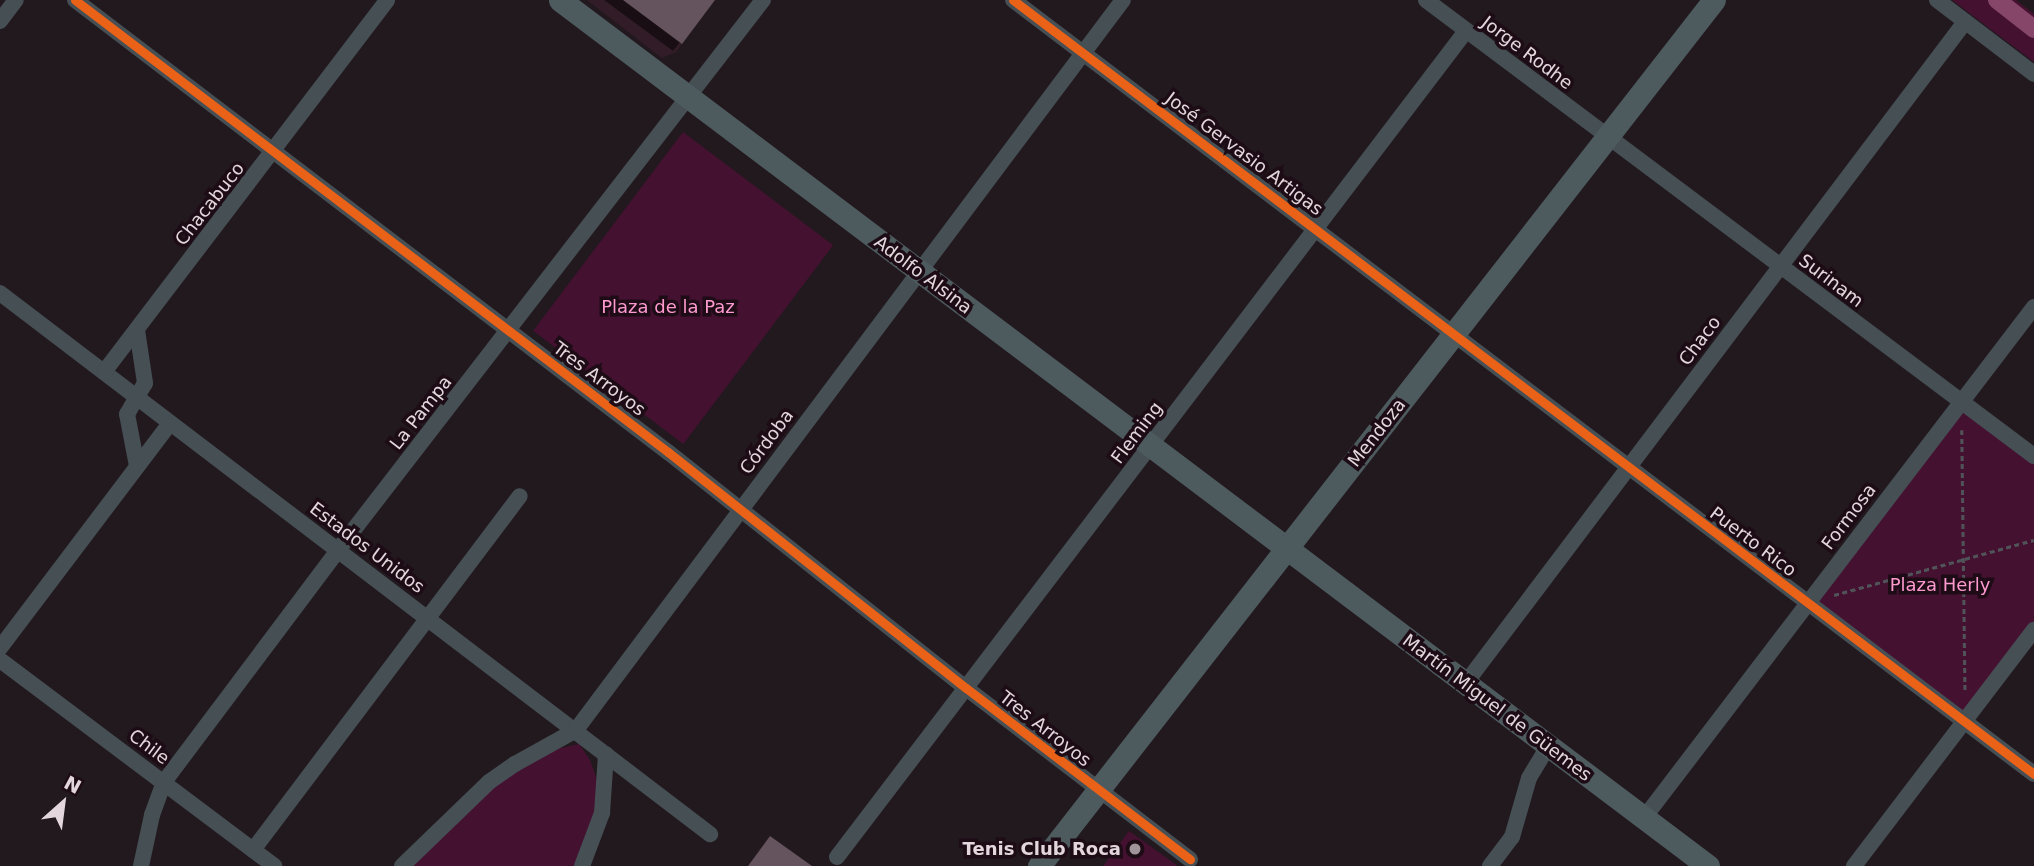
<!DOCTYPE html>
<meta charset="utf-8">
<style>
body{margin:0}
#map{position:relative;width:2034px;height:866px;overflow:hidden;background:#22191e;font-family:"DejaVu Sans",sans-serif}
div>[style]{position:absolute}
.built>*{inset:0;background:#321c28}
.green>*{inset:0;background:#451131;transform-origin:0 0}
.shadow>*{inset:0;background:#0007}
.canal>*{height:18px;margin:-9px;padding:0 9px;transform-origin:9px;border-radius:9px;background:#86466a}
.building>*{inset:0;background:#65535d}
.path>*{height:2.5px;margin-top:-1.25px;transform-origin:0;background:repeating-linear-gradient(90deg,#505458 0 5px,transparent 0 8.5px)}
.minor>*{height:16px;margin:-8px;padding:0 8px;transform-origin:8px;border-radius:8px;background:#454f54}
.secondary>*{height:23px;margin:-11.5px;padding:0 11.5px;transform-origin:11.5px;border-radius:11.5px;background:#4d5b5f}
.cycleway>*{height:9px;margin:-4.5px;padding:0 4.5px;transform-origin:4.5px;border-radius:4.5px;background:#ea6118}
.dots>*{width:19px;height:19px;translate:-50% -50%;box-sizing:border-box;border:4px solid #1d0c15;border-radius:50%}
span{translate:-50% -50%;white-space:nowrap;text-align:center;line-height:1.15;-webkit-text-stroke:7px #1d0c15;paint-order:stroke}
.street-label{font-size:18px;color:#e3d7dd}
.park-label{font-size:18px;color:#ff9ad0}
.poi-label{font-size:18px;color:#e3d7dd;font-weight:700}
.right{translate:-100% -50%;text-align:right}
.north{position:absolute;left:28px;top:768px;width:70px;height:70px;-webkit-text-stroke:5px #1d0c15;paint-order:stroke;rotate:28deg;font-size:19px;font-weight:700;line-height:28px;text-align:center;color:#e3d7dd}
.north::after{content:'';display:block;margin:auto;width:24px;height:32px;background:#e3d7dd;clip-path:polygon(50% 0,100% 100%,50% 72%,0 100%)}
</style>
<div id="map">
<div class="built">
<i style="clip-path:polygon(587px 0,715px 0,676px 52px,662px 58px)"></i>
</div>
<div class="green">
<i style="clip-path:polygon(1952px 0,2016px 0,2034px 14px,2034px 62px)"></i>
<i style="left:683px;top:132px;width:188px;height:249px;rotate:37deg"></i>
<i style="clip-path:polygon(1962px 402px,2034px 456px,2034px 630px,1965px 722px,1808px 603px)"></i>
<i style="clip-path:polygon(579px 744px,590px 760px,598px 783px,598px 812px,578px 866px,408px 866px,491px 785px,543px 752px)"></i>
<i style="clip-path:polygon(1129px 831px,1178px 866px,1103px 866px)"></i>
</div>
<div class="shadow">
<i style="clip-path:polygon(604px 0,713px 0,673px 51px)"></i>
</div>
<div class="canal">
<i style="left:1997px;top:0;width:47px;rotate:38.1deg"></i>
</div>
<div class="building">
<i style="clip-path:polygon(623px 0,715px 0,682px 44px)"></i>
<i style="clip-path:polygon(770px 836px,812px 866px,748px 866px)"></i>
</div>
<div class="path">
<i style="left:1962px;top:430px;width:262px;rotate:89.3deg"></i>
<i style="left:1834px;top:595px;width:207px;rotate:-15.4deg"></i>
</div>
<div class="minor">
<i style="left:75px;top:0;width:746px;rotate:37.32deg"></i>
<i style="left:668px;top:452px;width:380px;rotate:38.4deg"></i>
<i style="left:966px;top:688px;width:282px;rotate:37.4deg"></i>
<i style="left:1013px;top:0;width:1281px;rotate:37.17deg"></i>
<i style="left:1426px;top:0;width:760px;rotate:36.87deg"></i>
<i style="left:1937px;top:0;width:122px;rotate:37.3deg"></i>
<i style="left:0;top:21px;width:26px;rotate:-53deg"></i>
<i style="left:0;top:293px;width:893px;rotate:37.31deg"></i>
<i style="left:137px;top:330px;width:54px;rotate:81.4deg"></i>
<i style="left:145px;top:383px;width:36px;rotate:120deg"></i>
<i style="left:127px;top:414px;width:53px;rotate:79.1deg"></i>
<i style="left:104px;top:372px;width:467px;rotate:-52.7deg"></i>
<i style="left:0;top:648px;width:282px;rotate:-52.9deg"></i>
<i style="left:0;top:660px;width:343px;rotate:36.9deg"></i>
<i style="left:1465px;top:684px;width:830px;rotate:-52.94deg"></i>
<i style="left:1644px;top:818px;width:643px;rotate:-52.65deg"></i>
<i style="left:253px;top:850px;width:443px;rotate:-53deg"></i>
<i style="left:837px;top:857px;width:1038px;rotate:-52.71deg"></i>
<i style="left:141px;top:866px;width:52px;rotate:-77.8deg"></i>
<i style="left:152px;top:815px;width:35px;rotate:-70deg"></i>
<i style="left:164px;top:782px;width:290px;rotate:-53.1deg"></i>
<i style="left:338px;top:550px;width:695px;rotate:-52.31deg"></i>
<i style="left:402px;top:866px;width:121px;rotate:-44deg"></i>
<i style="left:489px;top:782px;width:32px;rotate:-35deg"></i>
<i style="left:515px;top:764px;width:70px;rotate:-29.1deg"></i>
<i style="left:576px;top:730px;width:912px;rotate:-53.16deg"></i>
<i style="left:582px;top:866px;width:57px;rotate:-69.3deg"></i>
<i style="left:602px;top:813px;width:59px;rotate:-86.1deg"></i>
<i style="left:1490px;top:866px;width:36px;rotate:-53deg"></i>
<i style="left:1512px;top:837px;width:61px;rotate:-73.9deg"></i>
<i style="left:1529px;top:778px;width:37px;rotate:-59deg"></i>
<i style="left:1854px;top:866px;width:297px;rotate:-52.7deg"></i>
</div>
<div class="secondary">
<i style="left:560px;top:0;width:1438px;rotate:37.03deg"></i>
<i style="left:1039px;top:866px;width:1098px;rotate:-52.07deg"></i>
</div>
<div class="cycleway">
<i style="left:75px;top:0;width:746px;rotate:37.32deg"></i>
<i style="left:668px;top:452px;width:380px;rotate:38.4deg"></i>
<i style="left:966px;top:688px;width:282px;rotate:37.4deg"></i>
<i style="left:1013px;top:0;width:1281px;rotate:37.17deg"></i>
</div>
<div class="dots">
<i style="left:1135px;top:849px;background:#9f949a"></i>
</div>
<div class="street-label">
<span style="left:1527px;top:53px;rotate:37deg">Jorge Rodhe</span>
<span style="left:1244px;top:154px;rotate:37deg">José Gervasio Artigas</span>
<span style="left:210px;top:204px;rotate:-52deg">Chacabuco</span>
<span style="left:923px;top:275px;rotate:37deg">Adolfo Alsina</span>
<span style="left:1831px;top:281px;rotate:37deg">Surinam</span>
<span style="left:1700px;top:341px;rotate:-53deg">Chaco</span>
<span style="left:599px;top:379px;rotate:37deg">Tres Arroyos</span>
<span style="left:421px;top:413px;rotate:-52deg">La Pampa</span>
<span style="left:1137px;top:433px;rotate:-53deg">Fleming</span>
<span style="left:1377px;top:433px;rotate:-52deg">Mendoza</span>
<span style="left:767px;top:442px;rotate:-53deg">Córdoba</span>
<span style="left:1849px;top:517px;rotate:-53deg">Formosa</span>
<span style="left:1753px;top:542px;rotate:37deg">Puerto Rico</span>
<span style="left:367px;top:548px;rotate:37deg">Estados Unidos</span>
<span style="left:1497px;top:708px;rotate:37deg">Martín Miguel de Güemes</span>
<span style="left:1045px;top:729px;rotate:38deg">Tres Arroyos</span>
<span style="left:149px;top:747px;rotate:37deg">Chile</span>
</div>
<div class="park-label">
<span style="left:668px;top:307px">Plaza de la Paz</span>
<span style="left:1940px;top:585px">Plaza Herly</span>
</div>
<div class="poi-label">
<span class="right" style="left:1121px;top:849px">Tenis Club Roca</span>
</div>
<div class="north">N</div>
</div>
